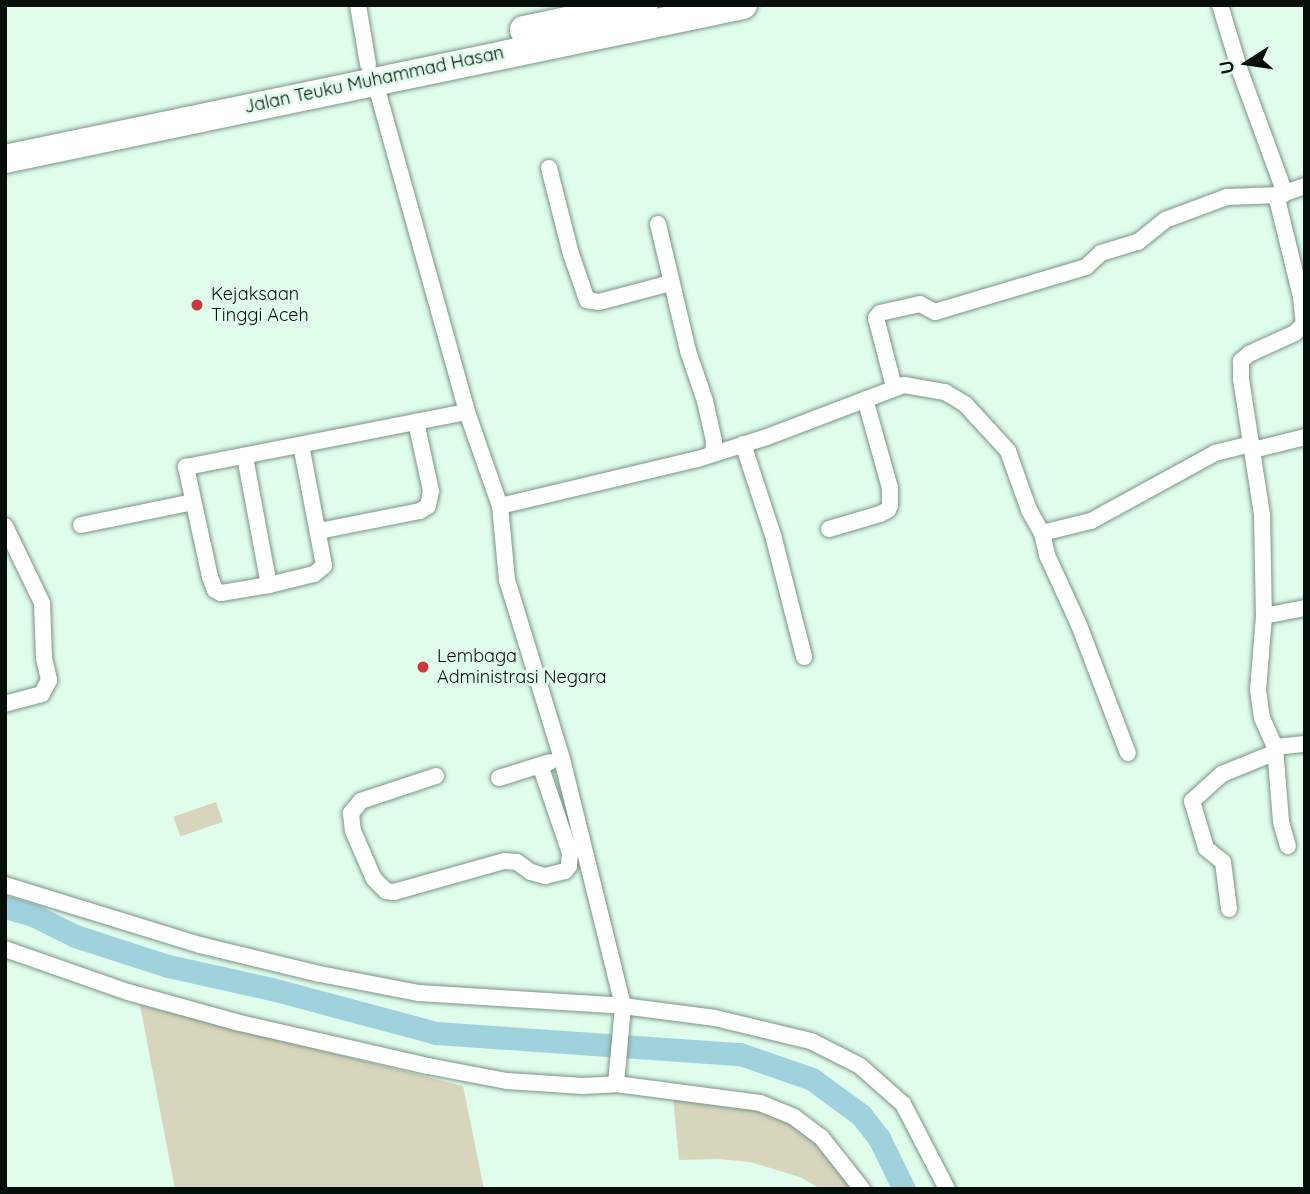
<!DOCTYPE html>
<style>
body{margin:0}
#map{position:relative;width:1310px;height:1194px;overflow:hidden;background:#e0fdec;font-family:Quicksand,sans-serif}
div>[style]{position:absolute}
.green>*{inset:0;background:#d7d5bc;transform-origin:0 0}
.river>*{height:23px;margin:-11.5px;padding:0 11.5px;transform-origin:11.5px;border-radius:11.5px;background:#a0d2de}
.roads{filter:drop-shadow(0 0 2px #7a9485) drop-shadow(0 0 2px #7a9485)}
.street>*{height:16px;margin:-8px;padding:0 8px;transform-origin:8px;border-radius:8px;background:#fff}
.highway>*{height:28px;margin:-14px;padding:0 14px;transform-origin:14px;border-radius:14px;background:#fff}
.dots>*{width:19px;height:19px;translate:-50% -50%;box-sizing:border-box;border:4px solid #e0fdec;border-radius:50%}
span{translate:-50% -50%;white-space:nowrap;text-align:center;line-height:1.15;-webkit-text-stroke:6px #e0fdec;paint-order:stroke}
.street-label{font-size:18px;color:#050e09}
.poi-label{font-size:18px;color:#050e09}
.left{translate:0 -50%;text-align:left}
.frame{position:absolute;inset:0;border:7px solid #050e09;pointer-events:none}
.north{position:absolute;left:1212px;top:28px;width:70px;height:70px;-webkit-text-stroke:5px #e0fdec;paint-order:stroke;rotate:258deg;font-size:19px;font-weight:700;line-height:28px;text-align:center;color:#050e09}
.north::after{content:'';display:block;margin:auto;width:24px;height:32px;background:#050e09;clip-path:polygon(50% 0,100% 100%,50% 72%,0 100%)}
</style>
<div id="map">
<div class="green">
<i style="left:216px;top:802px;width:21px;height:45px;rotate:71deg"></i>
<i style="clip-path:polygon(140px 1005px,463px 1086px,484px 1189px,175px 1189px)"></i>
<i style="clip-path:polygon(673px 1098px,763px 1111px,788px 1120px,817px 1143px,851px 1189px,821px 1189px,800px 1177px,750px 1162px,720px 1159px,679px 1160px)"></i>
</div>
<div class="river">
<i style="left:5px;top:907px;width:29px;rotate:16deg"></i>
<i style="left:33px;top:915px;width:47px;rotate:26.6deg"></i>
<i style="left:75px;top:936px;width:98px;rotate:17.9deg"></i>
<i style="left:168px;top:966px;width:107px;rotate:12.5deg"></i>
<i style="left:272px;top:989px;width:170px;rotate:15deg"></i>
<i style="left:436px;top:1033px;width:305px;rotate:4deg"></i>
<i style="left:740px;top:1054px;width:76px;rotate:19.1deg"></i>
<i style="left:812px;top:1079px;width:61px;rotate:36.3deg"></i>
<i style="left:861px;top:1115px;width:29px;rotate:52deg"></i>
<i style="left:879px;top:1138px;width:57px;rotate:63.9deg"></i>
</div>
<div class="roads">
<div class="street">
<i style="left:358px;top:5px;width:60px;rotate:80.4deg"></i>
<i style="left:1220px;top:5px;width:69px;rotate:73.1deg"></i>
<i style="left:1240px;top:71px;width:130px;rotate:69.8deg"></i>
<i style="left:375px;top:82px;width:343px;rotate:74.4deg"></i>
<i style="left:467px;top:412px;width:100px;rotate:70.7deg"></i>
<i style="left:500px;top:506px;width:74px;rotate:84.6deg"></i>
<i style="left:507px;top:580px;width:187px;rotate:72.9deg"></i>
<i style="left:562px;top:759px;width:254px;rotate:76.1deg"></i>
<i style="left:623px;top:1006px;width:78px;rotate:95.1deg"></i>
<i style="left:549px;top:168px;width:89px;rotate:75.7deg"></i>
<i style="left:571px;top:254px;width:49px;rotate:70.8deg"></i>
<i style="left:587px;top:300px;width:12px;rotate:9deg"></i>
<i style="left:599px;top:302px;width:74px;rotate:-14.8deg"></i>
<i style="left:1305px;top:186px;width:21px;rotate:161deg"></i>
<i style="left:1285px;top:193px;width:10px;rotate:143deg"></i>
<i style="left:1277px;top:199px;width:101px;rotate:76.2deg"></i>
<i style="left:1301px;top:297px;width:27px;rotate:84deg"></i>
<i style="left:1304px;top:324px;width:13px;rotate:135deg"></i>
<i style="left:1295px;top:333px;width:51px;rotate:155.5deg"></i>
<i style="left:1249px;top:354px;width:11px;rotate:139deg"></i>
<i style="left:1241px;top:361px;width:18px;rotate:90deg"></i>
<i style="left:1241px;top:379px;width:138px;rotate:81.2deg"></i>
<i style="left:1262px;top:515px;width:101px;rotate:88.9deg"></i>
<i style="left:1264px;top:616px;width:74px;rotate:94.6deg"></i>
<i style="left:1258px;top:690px;width:28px;rotate:82deg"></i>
<i style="left:1262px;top:718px;width:32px;rotate:66deg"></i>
<i style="left:1275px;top:747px;width:30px;rotate:-6deg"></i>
<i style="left:658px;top:224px;width:130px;rotate:76.7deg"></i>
<i style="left:688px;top:351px;width:53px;rotate:71.2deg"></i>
<i style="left:705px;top:401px;width:41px;rotate:77.3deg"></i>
<i style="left:714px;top:441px;width:13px;rotate:94deg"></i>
<i style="left:894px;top:387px;width:71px;rotate:-104.6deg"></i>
<i style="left:876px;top:318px;width:6px;rotate:-51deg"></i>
<i style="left:880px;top:313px;width:41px;rotate:-12.7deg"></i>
<i style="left:920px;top:304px;width:17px;rotate:28deg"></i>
<i style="left:935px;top:312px;width:158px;rotate:-16.6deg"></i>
<i style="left:1086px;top:267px;width:21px;rotate:-43deg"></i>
<i style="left:1101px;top:253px;width:39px;rotate:-17deg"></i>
<i style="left:1138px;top:242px;width:35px;rotate:-39deg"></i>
<i style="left:1165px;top:220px;width:66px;rotate:-20.4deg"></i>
<i style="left:1227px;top:197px;width:53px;rotate:-2.2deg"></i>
<i style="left:743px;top:444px;width:96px;rotate:71.8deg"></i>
<i style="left:773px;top:535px;width:126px;rotate:75.7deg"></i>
<i style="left:301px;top:445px;width:123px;rotate:79.2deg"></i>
<i style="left:324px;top:566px;width:13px;rotate:141deg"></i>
<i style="left:314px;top:574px;width:46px;rotate:166.3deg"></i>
<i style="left:269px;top:585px;width:49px;rotate:170.5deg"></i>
<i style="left:221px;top:593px;width:7px;rotate:-153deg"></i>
<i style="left:215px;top:590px;width:14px;rotate:-111deg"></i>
<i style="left:210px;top:577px;width:113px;rotate:-102.3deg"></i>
<i style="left:186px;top:467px;width:286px;rotate:-11.1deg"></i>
<i style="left:1253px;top:450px;width:54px;rotate:-14deg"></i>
<i style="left:245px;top:457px;width:130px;rotate:79.4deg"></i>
<i style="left:500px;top:506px;width:204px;rotate:-13.4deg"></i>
<i style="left:698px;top:459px;width:72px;rotate:-17.7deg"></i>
<i style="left:767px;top:437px;width:147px;rotate:-20.8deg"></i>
<i style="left:904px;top:385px;width:42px;rotate:9.7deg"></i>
<i style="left:945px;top:392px;width:23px;rotate:31deg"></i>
<i style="left:965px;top:404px;width:64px;rotate:47.5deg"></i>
<i style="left:1008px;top:451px;width:63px;rotate:70.4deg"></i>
<i style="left:1029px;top:510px;width:26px;rotate:61deg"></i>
<i style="left:1042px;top:533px;width:50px;rotate:-13.8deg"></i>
<i style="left:1091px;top:521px;width:141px;rotate:-28.7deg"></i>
<i style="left:1215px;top:453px;width:38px;rotate:-14deg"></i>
<i style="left:81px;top:525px;width:114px;rotate:-11.6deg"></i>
<i style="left:5px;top:526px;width:85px;rotate:64.3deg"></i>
<i style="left:42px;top:603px;width:55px;rotate:87.9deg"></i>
<i style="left:44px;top:658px;width:23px;rotate:77deg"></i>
<i style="left:49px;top:680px;width:16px;rotate:117deg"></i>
<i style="left:42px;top:694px;width:38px;rotate:165deg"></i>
<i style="left:829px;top:529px;width:53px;rotate:-16.4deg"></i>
<i style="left:880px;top:514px;width:9px;rotate:-27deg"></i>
<i style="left:888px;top:510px;width:5px;rotate:-68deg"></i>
<i style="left:890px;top:505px;width:17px;rotate:-90deg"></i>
<i style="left:890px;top:488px;width:92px;rotate:-105.7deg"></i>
<i style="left:319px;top:531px;width:103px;rotate:-11.2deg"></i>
<i style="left:420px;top:511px;width:9px;rotate:-32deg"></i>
<i style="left:428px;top:506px;width:15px;rotate:-79deg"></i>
<i style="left:431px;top:491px;width:71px;rotate:-102.3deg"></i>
<i style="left:1042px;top:533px;width:23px;rotate:77deg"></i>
<i style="left:1047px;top:555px;width:77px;rotate:65.4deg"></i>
<i style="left:1079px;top:625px;width:137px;rotate:69.1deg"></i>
<i style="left:1264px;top:616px;width:42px;rotate:-11deg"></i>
<i style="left:1275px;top:747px;width:75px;rotate:85.4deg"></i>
<i style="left:1281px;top:822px;width:25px;rotate:74deg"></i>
<i style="left:436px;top:776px;width:79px;rotate:161.6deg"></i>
<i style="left:361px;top:801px;width:16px;rotate:130deg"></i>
<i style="left:351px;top:813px;width:18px;rotate:84deg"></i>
<i style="left:353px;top:831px;width:52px;rotate:66.4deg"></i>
<i style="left:374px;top:879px;width:17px;rotate:45deg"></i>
<i style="left:386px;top:891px;width:8px;rotate:7deg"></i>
<i style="left:394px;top:892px;width:114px;rotate:-15.7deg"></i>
<i style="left:504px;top:861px;width:13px;rotate:4deg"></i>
<i style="left:517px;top:862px;width:17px;rotate:36deg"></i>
<i style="left:531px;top:872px;width:15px;rotate:16deg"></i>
<i style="left:545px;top:876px;width:21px;rotate:-14deg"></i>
<i style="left:565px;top:871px;width:6px;rotate:-51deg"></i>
<i style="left:569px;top:866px;width:13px;rotate:-86deg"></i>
<i style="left:570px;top:853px;width:93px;rotate:-108.8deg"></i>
<i style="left:499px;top:778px;width:53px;rotate:-17.4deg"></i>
<i style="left:5px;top:885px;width:204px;rotate:17.1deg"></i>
<i style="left:200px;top:945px;width:123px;rotate:13.6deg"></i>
<i style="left:320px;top:974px;width:101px;rotate:10.9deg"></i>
<i style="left:419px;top:993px;width:204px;rotate:3.6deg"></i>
<i style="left:623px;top:1006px;width:93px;rotate:7.4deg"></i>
<i style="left:715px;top:1018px;width:99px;rotate:13.5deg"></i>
<i style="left:811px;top:1041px;width:55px;rotate:27deg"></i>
<i style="left:860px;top:1066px;width:57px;rotate:41.5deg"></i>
<i style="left:903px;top:1104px;width:96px;rotate:62.6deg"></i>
<i style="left:1229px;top:909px;width:47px;rotate:-97.3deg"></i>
<i style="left:1223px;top:862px;width:22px;rotate:-141deg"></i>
<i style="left:1206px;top:848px;width:49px;rotate:-106.6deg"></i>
<i style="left:1192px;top:801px;width:40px;rotate:-42deg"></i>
<i style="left:1222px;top:774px;width:58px;rotate:-22.2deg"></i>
<i style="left:5px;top:949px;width:130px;rotate:19.3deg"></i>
<i style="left:128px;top:992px;width:116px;rotate:15.5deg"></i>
<i style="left:240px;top:1023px;width:193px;rotate:12.9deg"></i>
<i style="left:428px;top:1066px;width:80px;rotate:10.8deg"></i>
<i style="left:507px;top:1081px;width:76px;rotate:3.8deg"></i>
<i style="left:583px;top:1086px;width:33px;rotate:-3deg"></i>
<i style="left:616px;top:1084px;width:145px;rotate:7.5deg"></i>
<i style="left:760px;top:1103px;width:37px;rotate:22deg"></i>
<i style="left:794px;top:1117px;width:34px;rotate:37deg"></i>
<i style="left:821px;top:1137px;width:66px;rotate:51.7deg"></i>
</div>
<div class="highway">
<i style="left:524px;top:30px;width:122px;rotate:-11.9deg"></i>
<i style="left:5px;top:159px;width:754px;rotate:-11.79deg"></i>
</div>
</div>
<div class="dots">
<i style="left:197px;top:305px;background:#c83941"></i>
<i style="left:423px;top:667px;background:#c83941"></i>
</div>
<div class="street-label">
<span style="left:374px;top:80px;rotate:-12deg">Jalan Teuku Muhammad Hasan</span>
</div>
<div class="poi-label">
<span class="left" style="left:211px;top:305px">Kejaksaan<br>Tinggi Aceh</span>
<span class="left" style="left:437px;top:667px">Lembaga<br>Administrasi Negara</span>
</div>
<div class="frame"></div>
<div class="north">U</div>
</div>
